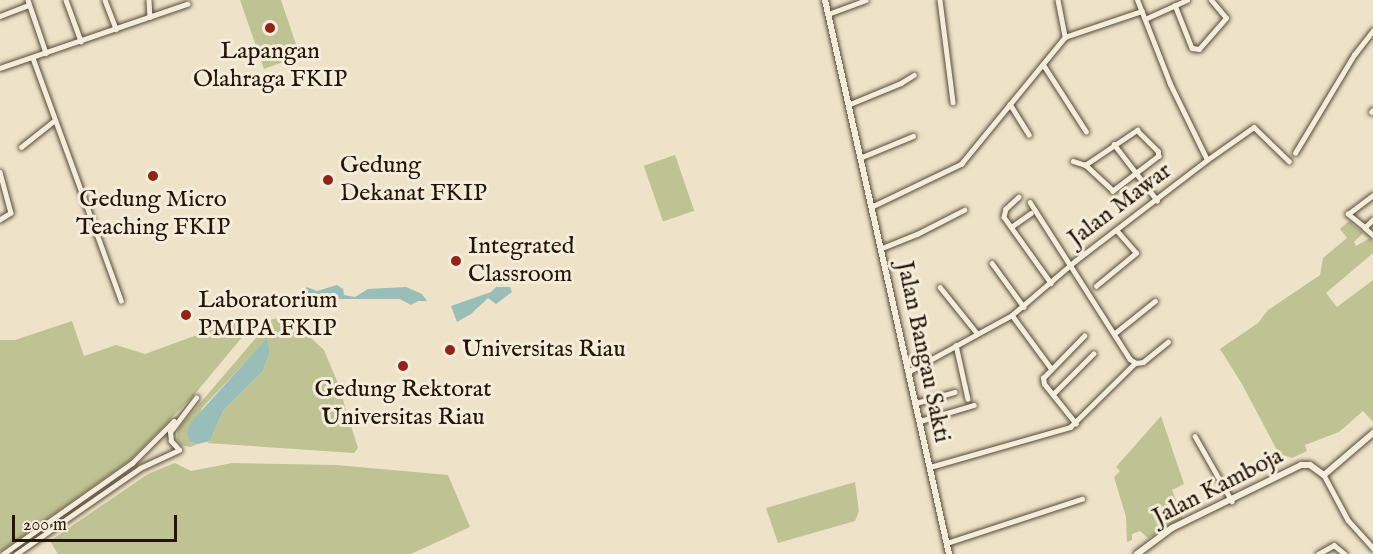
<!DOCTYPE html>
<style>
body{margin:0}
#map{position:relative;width:1373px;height:554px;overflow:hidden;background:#eee3c9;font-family:"IM FELL English",serif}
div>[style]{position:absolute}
.green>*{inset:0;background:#bfc292;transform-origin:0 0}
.water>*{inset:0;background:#99beb9}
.roads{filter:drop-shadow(0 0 2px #564837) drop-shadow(0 0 2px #564837)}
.street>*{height:4.5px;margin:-2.25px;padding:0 2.25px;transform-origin:2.25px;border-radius:2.25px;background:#f4eddc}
.secondary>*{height:6px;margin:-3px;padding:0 3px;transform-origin:3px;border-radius:3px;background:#f4eddc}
.dots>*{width:16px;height:16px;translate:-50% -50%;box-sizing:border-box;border:3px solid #f4eddc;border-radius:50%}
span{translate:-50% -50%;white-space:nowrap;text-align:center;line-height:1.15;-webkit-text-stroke:6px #f4eddc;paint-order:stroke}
.poi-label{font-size:24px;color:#241406}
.left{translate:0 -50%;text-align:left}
.street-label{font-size:24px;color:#241406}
.scale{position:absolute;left:12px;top:515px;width:165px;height:27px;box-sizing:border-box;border:3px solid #241406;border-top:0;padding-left:8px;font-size:18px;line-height:21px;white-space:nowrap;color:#241406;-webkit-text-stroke:4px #f4eddc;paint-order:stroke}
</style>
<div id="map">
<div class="green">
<i style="clip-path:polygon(240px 0,281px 0,300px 56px,264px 69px)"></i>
<i style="left:675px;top:155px;width:59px;height:33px;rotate:71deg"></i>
<i style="clip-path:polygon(1349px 221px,1363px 233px,1354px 242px,1356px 246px,1370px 238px,1373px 241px,1373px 253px,1326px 293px,1337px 307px,1373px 280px,1373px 422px,1363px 411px,1339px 432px,1305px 445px,1307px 451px,1292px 458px,1279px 454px,1242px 384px,1220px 349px,1258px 323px,1268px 310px,1320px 275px,1323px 258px,1347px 238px,1340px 229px)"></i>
<i style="clip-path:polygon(282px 318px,297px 325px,324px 350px,337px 381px,358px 448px,354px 453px,207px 443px,210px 441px,223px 411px,263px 371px,270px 352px,267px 339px,202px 408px,190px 442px,198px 444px,190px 447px,181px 445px,177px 439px,178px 429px,272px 319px)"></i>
<i style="clip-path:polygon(238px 320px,244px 335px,194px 395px,130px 460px,0 552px,0 340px,15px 340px,72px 321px,84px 356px,116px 345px,145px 354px)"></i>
<i style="clip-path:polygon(1161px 416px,1184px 484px,1172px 490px,1183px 519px,1148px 538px,1140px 531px,1132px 534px,1132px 540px,1127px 542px,1126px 517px,1114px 477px,1120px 471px,1116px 467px)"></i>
<i style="clip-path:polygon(232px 463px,336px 465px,448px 475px,470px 527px,411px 554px,58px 554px,50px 541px,148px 474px,175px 463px,191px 471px)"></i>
<i style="clip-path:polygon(855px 482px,859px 511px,855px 521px,778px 543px,766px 508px)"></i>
</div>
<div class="water">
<i style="clip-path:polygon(337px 285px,343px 289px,344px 295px,355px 297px,368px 289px,406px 287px,422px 294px,427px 301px,418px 301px,411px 305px,400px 299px,337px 299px,319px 309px,309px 307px,301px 301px,302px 292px,307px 287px,317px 291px)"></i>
<i style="clip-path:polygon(496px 287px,510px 287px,512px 292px,496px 304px,488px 298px,471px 314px,457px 322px,451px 306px,491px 292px)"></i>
<i style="clip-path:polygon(267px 338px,270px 352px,263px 371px,223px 411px,210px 441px,198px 444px,190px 442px,187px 430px,192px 421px)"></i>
</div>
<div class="roads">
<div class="street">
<i style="left:28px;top:0;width:56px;rotate:71.2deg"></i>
<i style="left:66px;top:0;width:44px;rotate:69.9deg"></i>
<i style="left:105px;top:0;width:31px;rotate:69deg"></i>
<i style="left:149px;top:0;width:17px;rotate:87deg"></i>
<i style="left:940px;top:0;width:103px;rotate:82.7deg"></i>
<i style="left:1058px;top:0;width:38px;rotate:79deg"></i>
<i style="left:1175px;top:5px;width:46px;rotate:68.4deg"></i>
<i style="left:1192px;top:48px;width:7px;rotate:8deg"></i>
<i style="left:1199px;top:49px;width:41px;rotate:-48.9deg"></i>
<i style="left:1226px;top:18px;width:23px;rotate:-130deg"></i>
<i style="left:828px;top:14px;width:40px;rotate:-20.2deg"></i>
<i style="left:0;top:16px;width:31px;rotate:-21deg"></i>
<i style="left:1145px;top:19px;width:46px;rotate:-24.3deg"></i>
<i style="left:33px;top:58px;width:258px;rotate:70deg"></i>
<i style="left:1043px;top:64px;width:80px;rotate:57.3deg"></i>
<i style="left:0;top:68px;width:198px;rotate:-18.9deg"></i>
<i style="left:850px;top:104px;width:55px;rotate:-22.4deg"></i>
<i style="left:901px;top:83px;width:15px;rotate:-32deg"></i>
<i style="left:1010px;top:104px;width:36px;rotate:58deg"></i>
<i style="left:1371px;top:112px;width:3px;rotate:-45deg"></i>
<i style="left:1137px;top:130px;width:30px;rotate:45deg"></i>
<i style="left:1158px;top:151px;width:5px;rotate:79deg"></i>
<i style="left:1159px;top:156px;width:58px;rotate:142.7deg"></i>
<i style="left:1113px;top:191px;width:38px;rotate:-137deg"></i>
<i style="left:1085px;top:165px;width:63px;rotate:-33.9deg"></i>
<i style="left:1114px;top:144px;width:71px;rotate:52.5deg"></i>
<i style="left:21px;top:147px;width:43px;rotate:-38.5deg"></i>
<i style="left:1295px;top:153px;width:114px;rotate:-59deg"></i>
<i style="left:1354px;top:55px;width:31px;rotate:-52deg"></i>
<i style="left:862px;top:157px;width:55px;rotate:-22.4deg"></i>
<i style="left:1207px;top:160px;width:57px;rotate:-35.1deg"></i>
<i style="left:1254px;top:127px;width:49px;rotate:44.2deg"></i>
<i style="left:1073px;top:161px;width:13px;rotate:18deg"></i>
<i style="left:0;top:172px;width:42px;rotate:75deg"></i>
<i style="left:11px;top:213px;width:13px;rotate:148deg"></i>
<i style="left:1019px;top:197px;width:18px;rotate:137deg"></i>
<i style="left:1006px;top:209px;width:8px;rotate:104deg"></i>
<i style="left:1004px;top:217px;width:81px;rotate:54.5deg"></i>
<i style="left:1030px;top:202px;width:186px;rotate:57.5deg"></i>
<i style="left:1130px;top:359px;width:7px;rotate:34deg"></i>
<i style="left:1136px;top:363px;width:7px;rotate:-8deg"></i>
<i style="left:1143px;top:362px;width:32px;rotate:-39deg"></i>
<i style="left:873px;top:206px;width:98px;rotate:-25.5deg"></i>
<i style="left:961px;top:164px;width:164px;rotate:-50.7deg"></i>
<i style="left:1065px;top:37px;width:81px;rotate:-18.7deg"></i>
<i style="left:1373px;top:220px;width:11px;rotate:135deg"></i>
<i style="left:1365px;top:228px;width:11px;rotate:41deg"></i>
<i style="left:1011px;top:227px;width:24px;rotate:-35deg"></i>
<i style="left:1365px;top:228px;width:22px;rotate:-141deg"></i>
<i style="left:1348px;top:214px;width:31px;rotate:-37deg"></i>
<i style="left:882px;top:248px;width:38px;rotate:-22deg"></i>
<i style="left:917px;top:234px;width:53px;rotate:-27.1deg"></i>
<i style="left:992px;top:263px;width:54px;rotate:54deg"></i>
<i style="left:1096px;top:286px;width:52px;rotate:-39.5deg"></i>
<i style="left:1136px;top:253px;width:30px;rotate:-131deg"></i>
<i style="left:940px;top:287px;width:59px;rotate:51.2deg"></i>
<i style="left:1012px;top:315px;width:66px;rotate:53.7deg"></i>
<i style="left:1115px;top:333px;width:51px;rotate:-38.7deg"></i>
<i style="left:956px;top:345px;width:55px;rotate:77.5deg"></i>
<i style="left:908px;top:372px;width:119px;rotate:-28.7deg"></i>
<i style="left:1012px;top:315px;width:83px;rotate:-40.6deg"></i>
<i style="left:1075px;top:261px;width:166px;rotate:-37.4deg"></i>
<i style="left:1207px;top:160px;width:85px;rotate:-116deg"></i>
<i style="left:1170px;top:84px;width:90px;rotate:-111.4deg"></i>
<i style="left:1053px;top:394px;width:57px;rotate:-45deg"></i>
<i style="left:916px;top:403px;width:40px;rotate:-16deg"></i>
<i style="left:920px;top:421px;width:56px;rotate:-16.5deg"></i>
<i style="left:1076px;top:424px;width:51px;rotate:-128.7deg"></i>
<i style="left:1044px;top:384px;width:6px;rotate:-99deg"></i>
<i style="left:1043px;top:378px;width:59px;rotate:-45.7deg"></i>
<i style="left:1195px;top:436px;width:75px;rotate:60.4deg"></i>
<i style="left:930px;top:467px;width:146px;rotate:-15.9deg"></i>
<i style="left:1070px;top:427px;width:91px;rotate:-44.6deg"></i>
<i style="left:1324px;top:475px;width:51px;rotate:61.9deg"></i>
<i style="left:1348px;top:520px;width:38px;rotate:48deg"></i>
<i style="left:947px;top:543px;width:142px;rotate:-18.1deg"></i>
<i style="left:3px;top:554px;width:158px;rotate:-35.2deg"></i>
<i style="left:132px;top:463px;width:59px;rotate:-45deg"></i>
<i style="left:16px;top:554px;width:151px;rotate:-34.7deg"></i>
<i style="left:140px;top:468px;width:43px;rotate:-24.8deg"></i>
<i style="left:179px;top:450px;width:12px;rotate:-132deg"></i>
<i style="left:171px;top:441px;width:9px;rotate:-96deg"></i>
<i style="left:170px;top:432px;width:43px;rotate:-52.6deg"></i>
<i style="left:1318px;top:554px;width:18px;rotate:-29deg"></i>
<i style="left:1334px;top:545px;width:14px;rotate:39deg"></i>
</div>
<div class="secondary">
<i style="left:825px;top:0;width:568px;rotate:77.38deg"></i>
<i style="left:1137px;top:554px;width:44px;rotate:-36.6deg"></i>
<i style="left:1172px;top:528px;width:144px;rotate:-26deg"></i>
<i style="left:1301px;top:465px;width:9px"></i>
<i style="left:1310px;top:465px;width:17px;rotate:36deg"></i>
<i style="left:1324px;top:475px;width:65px;rotate:-40.6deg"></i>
</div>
</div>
<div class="dots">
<i style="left:270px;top:28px;background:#8f2418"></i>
<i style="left:153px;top:176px;background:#8f2418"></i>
<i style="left:328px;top:180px;background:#8f2418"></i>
<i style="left:456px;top:261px;background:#8f2418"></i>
<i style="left:186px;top:315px;background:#8f2418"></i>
<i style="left:450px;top:350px;background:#8f2418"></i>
<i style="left:403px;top:366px;background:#8f2418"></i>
</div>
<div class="poi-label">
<span style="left:270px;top:66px">Lapangan<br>Olahraga FKIP</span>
<span class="left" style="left:340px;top:180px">Gedung<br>Dekanat FKIP</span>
<span style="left:153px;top:214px">Gedung Micro<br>Teaching FKIP</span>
<span class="left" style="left:468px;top:261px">Integrated<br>Classroom</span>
<span class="left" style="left:198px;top:315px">Laboratorium<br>PMIPA FKIP</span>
<span class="left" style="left:462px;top:350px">Universitas Riau</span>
<span style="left:403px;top:404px">Gedung Rektorat<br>Universitas Riau</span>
</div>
<div class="street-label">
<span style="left:1120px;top:205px;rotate:-37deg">Jalan Mawar</span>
<span style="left:923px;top:352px;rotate:78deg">Jalan Bangau Sakti</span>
<span style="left:1218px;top:487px;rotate:-27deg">Jalan Kamboja</span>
</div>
<div class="scale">200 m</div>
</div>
